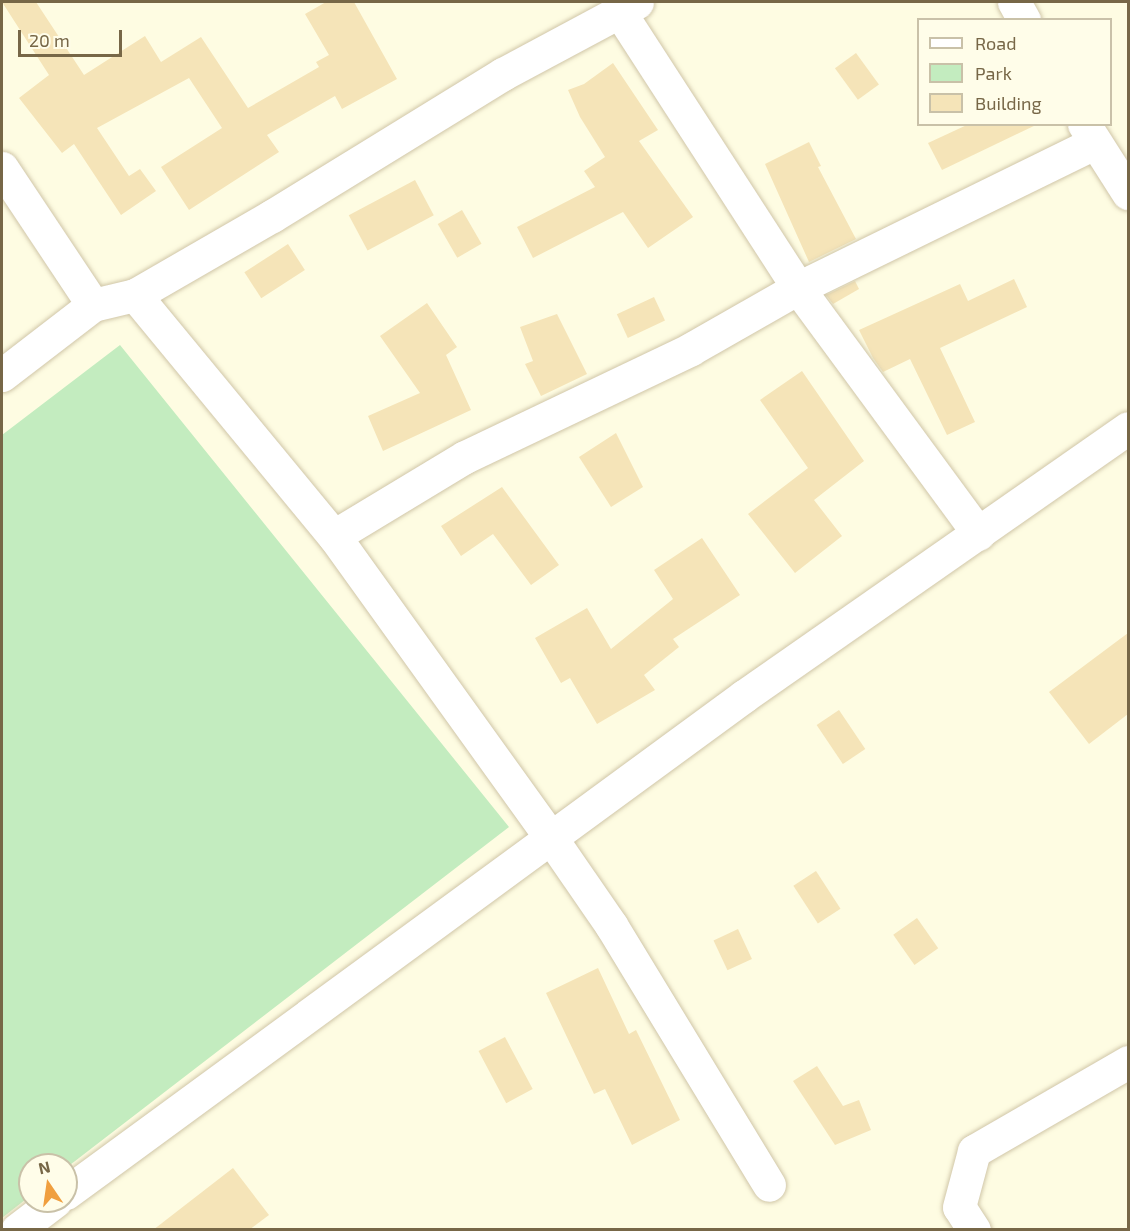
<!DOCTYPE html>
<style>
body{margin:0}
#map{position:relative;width:1130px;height:1231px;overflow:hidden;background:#fefce2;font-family:"Exo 2",sans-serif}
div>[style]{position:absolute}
.green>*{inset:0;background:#c3ecbf}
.building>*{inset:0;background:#f5e4b8;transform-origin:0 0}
.roads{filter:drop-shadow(0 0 2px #d0c6a8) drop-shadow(0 0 2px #d0c6a8)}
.minor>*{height:33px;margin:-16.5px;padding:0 16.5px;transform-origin:16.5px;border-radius:16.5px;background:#fff}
span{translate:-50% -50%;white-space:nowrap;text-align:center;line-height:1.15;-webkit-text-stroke:6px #fffde9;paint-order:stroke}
.frame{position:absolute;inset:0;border:3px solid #776747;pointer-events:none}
.legend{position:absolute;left:917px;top:18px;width:195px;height:108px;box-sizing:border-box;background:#fffde9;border:2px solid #c9c1a8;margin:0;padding:8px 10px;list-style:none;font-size:18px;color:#776747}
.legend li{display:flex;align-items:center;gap:12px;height:30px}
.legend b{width:30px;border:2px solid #c9c1a8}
.north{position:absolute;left:18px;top:1153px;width:60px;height:60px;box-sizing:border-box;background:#fffde9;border:2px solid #c9c1a8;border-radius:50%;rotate:347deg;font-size:16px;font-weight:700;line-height:24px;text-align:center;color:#776747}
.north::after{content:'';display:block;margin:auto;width:21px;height:27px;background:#f09f3f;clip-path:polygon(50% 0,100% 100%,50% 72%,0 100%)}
.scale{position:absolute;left:18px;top:30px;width:104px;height:27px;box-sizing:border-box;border:3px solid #776747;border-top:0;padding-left:8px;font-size:18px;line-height:21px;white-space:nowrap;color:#776747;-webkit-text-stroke:4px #fffde9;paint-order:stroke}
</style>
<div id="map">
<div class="green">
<i style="clip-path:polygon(120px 345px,509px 827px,66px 1168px,66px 1165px,30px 1165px,30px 1196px,2px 1218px,2px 435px)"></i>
</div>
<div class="building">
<i style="clip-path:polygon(2px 2px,36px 2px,84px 75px,145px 36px,161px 62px,201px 37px,248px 108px,319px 67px,316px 62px,329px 55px,305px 14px,326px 2px,354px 2px,397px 79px,342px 109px,335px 96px,267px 135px,279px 152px,189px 210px,161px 167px,222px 128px,189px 78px,97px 128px,129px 176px,140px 169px,156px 191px,121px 215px,74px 144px,62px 153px,19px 98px,49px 75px)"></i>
<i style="left:856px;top:53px;width:39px;height:26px;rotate:54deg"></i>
<i style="clip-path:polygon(613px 63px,658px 130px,639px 141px,693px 217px,648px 248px,623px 212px,533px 258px,517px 227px,595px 187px,584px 171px,605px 157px,580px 117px,568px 90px,584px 84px)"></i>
<i style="clip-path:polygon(969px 124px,1038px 124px,942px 170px,928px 143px)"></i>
<i style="clip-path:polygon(809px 142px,821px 166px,818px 167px,856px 239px,809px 262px,765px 164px)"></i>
<i style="left:415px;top:180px;width:40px;height:75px;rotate:62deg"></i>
<i style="left:462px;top:210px;width:39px;height:28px;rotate:60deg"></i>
<i style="left:288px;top:244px;width:31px;height:52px;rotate:57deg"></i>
<i style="clip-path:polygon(1014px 279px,1027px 307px,940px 348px,975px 422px,947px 435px,910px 359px,883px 372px,873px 358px,859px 330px,960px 284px,968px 301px)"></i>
<i style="clip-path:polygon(855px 281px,859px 289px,833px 304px,826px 295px)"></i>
<i style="left:654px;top:297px;width:26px;height:41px;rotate:65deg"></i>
<i style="clip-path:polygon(427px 303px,457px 347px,446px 355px,471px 410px,383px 451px,368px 416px,420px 393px,380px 336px)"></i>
<i style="clip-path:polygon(557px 314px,587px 374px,541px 396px,525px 364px,533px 361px,520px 327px)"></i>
<i style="clip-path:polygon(802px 371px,864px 461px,814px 500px,842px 536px,795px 573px,748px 514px,808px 468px,760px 400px)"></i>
<i style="clip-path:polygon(616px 433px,643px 487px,611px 507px,579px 457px)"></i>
<i style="clip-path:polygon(502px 487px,559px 565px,531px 585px,493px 534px,461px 556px,441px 526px)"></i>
<i style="clip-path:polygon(702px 538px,740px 595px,673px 639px,679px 647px,644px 675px,655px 690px,597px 724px,570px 678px,561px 683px,535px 638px,587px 608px,611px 649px,673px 599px,654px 570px)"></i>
<i style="clip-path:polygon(1128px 633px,1128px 714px,1089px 744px,1049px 692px)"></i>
<i style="left:839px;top:710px;width:47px;height:27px;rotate:56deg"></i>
<i style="left:816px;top:871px;width:45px;height:27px;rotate:57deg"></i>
<i style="left:917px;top:918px;width:37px;height:29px;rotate:55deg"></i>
<i style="left:738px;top:929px;width:33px;height:27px;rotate:65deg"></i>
<i style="clip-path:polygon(598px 968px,629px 1034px,636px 1030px,680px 1120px,632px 1145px,605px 1089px,594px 1094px,546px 993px)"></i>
<i style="left:505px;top:1037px;width:59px;height:30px;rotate:62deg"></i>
<i style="clip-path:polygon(817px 1066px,843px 1106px,859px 1100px,871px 1130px,835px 1145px,793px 1081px)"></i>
<i style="clip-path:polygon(233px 1168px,269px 1215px,249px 1230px,153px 1230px)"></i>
</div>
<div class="roads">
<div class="minor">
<i style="left:1014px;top:2px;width:21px;rotate:61deg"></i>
<i style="left:619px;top:11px;width:330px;rotate:57.1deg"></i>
<i style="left:798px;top:288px;width:305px;rotate:53.7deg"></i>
<i style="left:1084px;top:124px;width:82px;rotate:57.5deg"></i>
<i style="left:2px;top:168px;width:164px;rotate:56.4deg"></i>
<i style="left:135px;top:295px;width:313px;rotate:50.5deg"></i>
<i style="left:334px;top:536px;width:372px;rotate:54.3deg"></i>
<i style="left:551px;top:838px;width:106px;rotate:55.4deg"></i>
<i style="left:611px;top:925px;width:304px;rotate:58.7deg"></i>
<i style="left:2px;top:375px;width:115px;rotate:-37.6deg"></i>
<i style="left:93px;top:305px;width:43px;rotate:-13.4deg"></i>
<i style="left:135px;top:295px;width:158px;rotate:-30deg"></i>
<i style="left:272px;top:216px;width:271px;rotate:-31.6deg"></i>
<i style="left:503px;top:74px;width:152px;rotate:-28.2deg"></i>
<i style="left:334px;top:536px;width:153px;rotate:-31.1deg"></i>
<i style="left:465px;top:457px;width:250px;rotate:-25.5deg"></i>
<i style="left:691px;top:349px;width:123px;rotate:-29.7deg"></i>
<i style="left:798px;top:288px;width:330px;rotate:-26.1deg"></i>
<i style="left:66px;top:1193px;width:841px;rotate:-36.24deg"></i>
<i style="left:744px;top:696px;width:468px;rotate:-34.9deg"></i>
<i style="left:17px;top:1230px;width:48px;rotate:-37.3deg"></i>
<i style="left:974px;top:1230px;width:27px;rotate:-123deg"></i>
<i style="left:959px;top:1207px;width:58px;rotate:-75deg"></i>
<i style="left:974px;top:1151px;width:178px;rotate:-30deg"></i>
</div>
</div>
<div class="frame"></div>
<ul class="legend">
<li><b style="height:8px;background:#fff"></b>Road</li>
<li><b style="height:16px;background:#c3ecbf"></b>Park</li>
<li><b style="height:16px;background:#f5e4b8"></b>Building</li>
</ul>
<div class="north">N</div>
<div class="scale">20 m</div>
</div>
